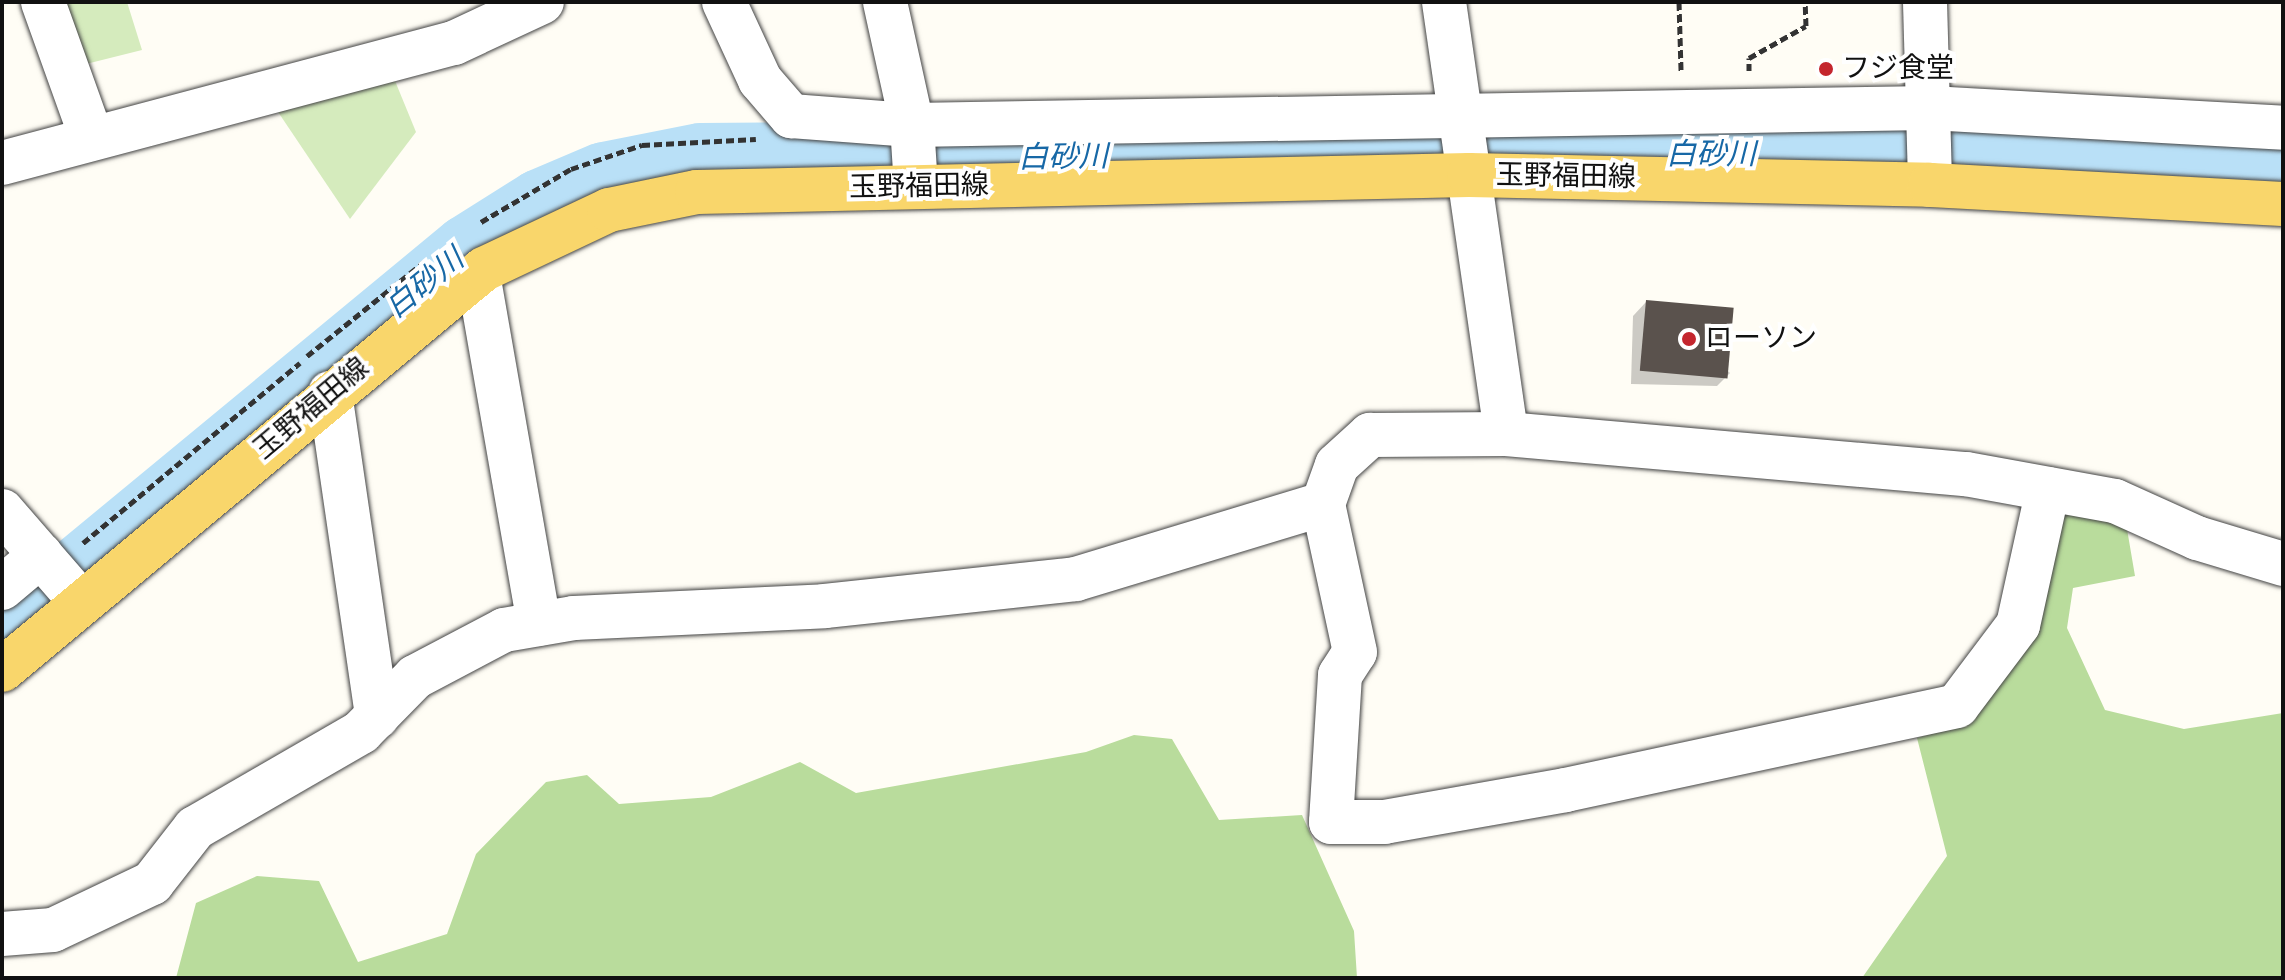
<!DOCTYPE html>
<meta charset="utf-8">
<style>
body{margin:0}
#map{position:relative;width:2285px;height:980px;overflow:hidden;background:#fffdf5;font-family:Spectral,"Noto Sans JP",serif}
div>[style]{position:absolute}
.green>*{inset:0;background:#d5ebbd}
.forest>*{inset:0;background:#b9dc9c}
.shadow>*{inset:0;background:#0003}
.river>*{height:68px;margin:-34px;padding:0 34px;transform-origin:34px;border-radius:34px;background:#b9e0f7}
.building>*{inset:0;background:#5a524d;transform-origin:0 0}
.path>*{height:5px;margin-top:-2.5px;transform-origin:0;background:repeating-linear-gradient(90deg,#333 0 8px,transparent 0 12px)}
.roads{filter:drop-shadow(0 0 2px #444) drop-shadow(0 0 2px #444)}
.minor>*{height:44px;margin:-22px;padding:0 22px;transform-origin:22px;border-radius:22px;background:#fff}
.major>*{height:44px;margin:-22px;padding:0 22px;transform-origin:22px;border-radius:22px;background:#f9d66b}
.dots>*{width:22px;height:22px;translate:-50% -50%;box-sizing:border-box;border:4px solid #fff;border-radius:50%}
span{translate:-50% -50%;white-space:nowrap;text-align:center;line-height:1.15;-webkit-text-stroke:8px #fff;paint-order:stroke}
.poi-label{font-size:28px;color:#111}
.left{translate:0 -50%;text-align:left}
.street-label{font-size:28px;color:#111}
.water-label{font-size:30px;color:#1768a6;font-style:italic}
.frame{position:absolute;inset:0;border:4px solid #111;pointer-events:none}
</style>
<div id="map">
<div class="green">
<i style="clip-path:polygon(56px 2px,127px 2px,142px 50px,78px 66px)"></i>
<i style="clip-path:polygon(393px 76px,416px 132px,350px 219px,272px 103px)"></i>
</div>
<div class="forest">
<i style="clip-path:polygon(2098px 512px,2127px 529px,2135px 576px,2073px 588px,2067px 628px,2105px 710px,2184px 729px,2283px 713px,2283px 978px,1862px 978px,1947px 856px,1917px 738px,1972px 722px,2010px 665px,2053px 513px)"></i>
<i style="clip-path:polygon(1134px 735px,1172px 739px,1219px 820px,1302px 815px,1354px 931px,1357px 978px,176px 978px,196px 903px,257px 876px,319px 881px,358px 962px,447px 934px,476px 854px,546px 782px,587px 775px,619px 804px,711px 797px,800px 762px,856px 793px,1086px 752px)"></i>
</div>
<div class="shadow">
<i style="clip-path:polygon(1646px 302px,1730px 373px,1717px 386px,1631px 384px,1633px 316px)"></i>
</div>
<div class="river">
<i style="left:2px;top:633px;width:603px;rotate:-39.55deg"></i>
<i style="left:467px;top:249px;width:86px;rotate:-32.2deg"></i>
<i style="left:540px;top:203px;width:69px;rotate:-22.9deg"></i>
<i style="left:604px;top:176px;width:99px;rotate:-11.1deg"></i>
<i style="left:701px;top:157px;width:617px;rotate:-0.37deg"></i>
<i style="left:1318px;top:153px;width:629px;rotate:0.36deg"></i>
<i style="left:1947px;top:157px;width:336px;rotate:2.9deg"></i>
</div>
<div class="building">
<i style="left:1646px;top:300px;width:88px;height:71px;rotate:5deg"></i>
</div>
<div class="path">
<i style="left:1679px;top:2px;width:69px;rotate:88.3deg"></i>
<i style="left:1749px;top:71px;width:13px;rotate:-90deg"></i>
<i style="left:1749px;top:58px;width:65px;rotate:-29.3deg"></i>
<i style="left:1806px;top:26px;width:24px;rotate:-92deg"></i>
<i style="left:481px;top:222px;width:104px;rotate:-30.5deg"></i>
<i style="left:571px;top:169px;width:75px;rotate:-18.7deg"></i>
<i style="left:642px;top:145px;width:114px;rotate:-3deg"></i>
<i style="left:307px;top:356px;width:150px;rotate:-38.8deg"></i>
<i style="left:83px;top:543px;width:282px;rotate:-39.7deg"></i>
</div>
<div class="roads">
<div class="minor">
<i style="left:43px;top:2px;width:142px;rotate:70.3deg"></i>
<i style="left:724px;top:2px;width:86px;rotate:65.2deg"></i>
<i style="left:760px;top:80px;width:48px;rotate:49.3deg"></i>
<i style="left:791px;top:116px;width:121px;rotate:4.3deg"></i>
<i style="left:912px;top:125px;width:1018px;rotate:-0.96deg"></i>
<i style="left:1930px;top:108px;width:354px;rotate:3.2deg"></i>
<i style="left:885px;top:2px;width:126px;rotate:77.6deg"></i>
<i style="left:912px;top:125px;width:62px;rotate:86.3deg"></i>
<i style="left:1444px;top:2px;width:436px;rotate:81.8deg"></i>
<i style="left:1925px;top:2px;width:183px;rotate:88.4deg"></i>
<i style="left:2px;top:163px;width:468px;rotate:-14.9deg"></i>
<i style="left:454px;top:43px;width:97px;rotate:-25deg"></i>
<i style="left:478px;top:274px;width:355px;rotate:80.1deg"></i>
<i style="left:330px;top:393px;width:327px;rotate:81.7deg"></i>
<i style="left:2048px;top:489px;width:139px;rotate:102.4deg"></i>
<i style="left:2018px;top:625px;width:101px;rotate:127deg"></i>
<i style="left:1957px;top:706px;width:400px;rotate:167.9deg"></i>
<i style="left:1566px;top:790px;width:184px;rotate:170deg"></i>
<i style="left:1385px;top:822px;width:54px;rotate:180deg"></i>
<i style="left:1331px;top:822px;width:147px;rotate:-86.5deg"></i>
<i style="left:1340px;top:675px;width:27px;rotate:-57deg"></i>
<i style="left:1355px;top:652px;width:151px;rotate:-102.2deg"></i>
<i style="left:1323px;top:504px;width:41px;rotate:-70.3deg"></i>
<i style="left:1337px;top:465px;width:45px;rotate:-42.3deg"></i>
<i style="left:1370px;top:435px;width:136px;rotate:-0.4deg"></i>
<i style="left:1506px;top:434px;width:462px;rotate:5deg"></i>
<i style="left:1966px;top:474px;width:151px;rotate:10.3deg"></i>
<i style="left:2115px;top:501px;width:90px;rotate:24.3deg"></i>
<i style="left:2197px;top:538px;width:90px;rotate:16.8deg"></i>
<i style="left:2px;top:511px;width:122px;rotate:49deg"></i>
<i style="left:2px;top:588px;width:51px;rotate:-40.2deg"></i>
<i style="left:2px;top:934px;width:51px;rotate:-4.5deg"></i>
<i style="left:53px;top:930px;width:110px;rotate:-25.4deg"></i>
<i style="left:152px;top:883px;width:70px;rotate:-52deg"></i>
<i style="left:195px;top:828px;width:192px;rotate:-30deg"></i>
<i style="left:361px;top:732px;width:77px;rotate:-45.5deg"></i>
<i style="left:415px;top:677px;width:101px;rotate:-27.8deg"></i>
<i style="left:504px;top:630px;width:71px;rotate:-9.7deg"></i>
<i style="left:574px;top:618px;width:251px;rotate:-2.7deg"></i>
<i style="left:825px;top:606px;width:252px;rotate:-6.1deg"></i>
<i style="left:1076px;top:579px;width:258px;rotate:-16.9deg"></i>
</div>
<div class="major">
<i style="left:2px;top:670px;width:627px;rotate:-39.76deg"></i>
<i style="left:484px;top:269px;width:138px;rotate:-25.3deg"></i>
<i style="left:609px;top:210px;width:90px;rotate:-11.6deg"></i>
<i style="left:697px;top:192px;width:772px;rotate:-1.26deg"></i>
<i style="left:1469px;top:175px;width:461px;rotate:1.2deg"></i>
<i style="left:1930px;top:185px;width:354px;rotate:3.1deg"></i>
</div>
</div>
<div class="dots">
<i style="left:1826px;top:69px;background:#c4262e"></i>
<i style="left:1689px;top:339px;background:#c4262e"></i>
</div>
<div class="poi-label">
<span class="left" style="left:1842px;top:69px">フジ食堂</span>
<span class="left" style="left:1705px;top:339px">ローソン</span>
</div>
<div class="street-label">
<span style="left:1566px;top:177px;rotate:1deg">玉野福田線</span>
<span style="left:919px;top:187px;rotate:-1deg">玉野福田線</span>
<span style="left:312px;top:409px;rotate:-40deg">玉野福田線</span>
</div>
<div class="water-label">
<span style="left:1711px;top:155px">白砂川</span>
<span style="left:1063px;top:158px;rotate:-1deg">白砂川</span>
<span style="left:425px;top:284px;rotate:-39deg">白砂川</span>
</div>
<div class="frame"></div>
</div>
